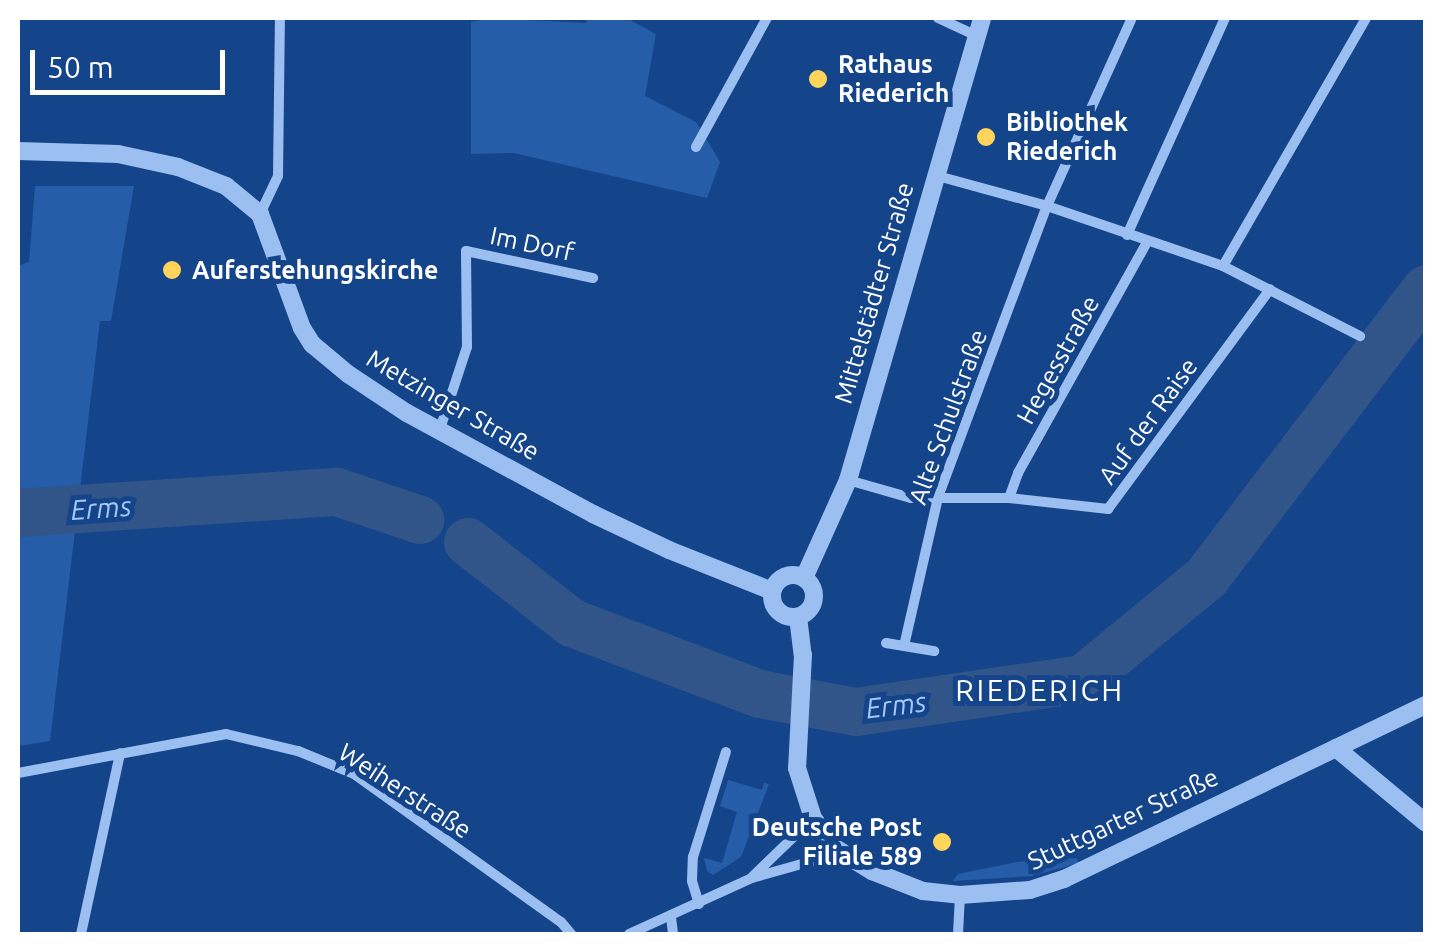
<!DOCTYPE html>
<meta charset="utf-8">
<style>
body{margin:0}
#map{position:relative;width:1443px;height:952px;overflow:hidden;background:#14448a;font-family:Ubuntu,sans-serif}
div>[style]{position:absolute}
.green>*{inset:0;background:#265da9}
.river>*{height:48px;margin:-24px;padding:0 24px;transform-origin:24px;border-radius:24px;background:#315589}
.minor>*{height:10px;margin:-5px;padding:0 5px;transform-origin:5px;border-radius:5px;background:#9bbff0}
.tertiary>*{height:18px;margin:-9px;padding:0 9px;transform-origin:9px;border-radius:9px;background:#9bbff0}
.tertiary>.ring{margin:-9px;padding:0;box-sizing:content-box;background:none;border:18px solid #9bbff0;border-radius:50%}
.dots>*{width:28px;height:28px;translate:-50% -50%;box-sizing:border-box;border:5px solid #14448a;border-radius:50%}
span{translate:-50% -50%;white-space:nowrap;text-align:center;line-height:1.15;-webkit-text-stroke:10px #14448a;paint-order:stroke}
.poi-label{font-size:25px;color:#fff;font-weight:700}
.left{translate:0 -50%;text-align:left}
.right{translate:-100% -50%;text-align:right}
.street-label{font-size:25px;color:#fff}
.water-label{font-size:28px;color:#a7c9f7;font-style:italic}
.quarter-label{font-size:30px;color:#fff;letter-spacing:2.5px}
.frame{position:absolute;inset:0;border:20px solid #fff;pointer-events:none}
.scale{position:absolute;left:30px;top:50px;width:195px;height:45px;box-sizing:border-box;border:5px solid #fff;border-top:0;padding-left:12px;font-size:30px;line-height:35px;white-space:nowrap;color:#fff;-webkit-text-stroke:8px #14448a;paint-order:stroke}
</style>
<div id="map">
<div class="green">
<i style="clip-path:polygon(489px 18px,586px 23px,587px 18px,626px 18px,656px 34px,645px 96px,696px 122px,720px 162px,707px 198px,514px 153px,471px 154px,471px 22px)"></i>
<i style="clip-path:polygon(35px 186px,134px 186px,111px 321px,100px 321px,50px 741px,18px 746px,18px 266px,29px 262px)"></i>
<i style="clip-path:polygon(728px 780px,762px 790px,764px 783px,769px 784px,741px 857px,713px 875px,707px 871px,704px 858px,722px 863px,737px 812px,720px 806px)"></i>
<i style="clip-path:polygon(1076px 858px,1079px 863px,1032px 876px,953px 881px,958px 874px,1017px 862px)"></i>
</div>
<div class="river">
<i style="left:18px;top:513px;width:320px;rotate:-3.8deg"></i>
<i style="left:337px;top:492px;width:88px;rotate:18.6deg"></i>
<i style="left:468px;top:542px;width:132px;rotate:37.9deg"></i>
<i style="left:572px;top:623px;width:201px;rotate:20.7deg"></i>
<i style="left:760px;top:694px;width:98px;rotate:10.6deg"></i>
<i style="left:856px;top:712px;width:229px;rotate:-8.3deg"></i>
<i style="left:1083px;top:679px;width:159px;rotate:-39.4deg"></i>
<i style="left:1206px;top:578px;width:363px;rotate:-52.7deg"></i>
</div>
<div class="minor">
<i style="left:938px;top:18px;width:41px;rotate:24.7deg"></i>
<i style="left:696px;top:147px;width:147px;rotate:-61.2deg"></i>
<i style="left:934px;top:175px;width:117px;rotate:15.3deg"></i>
<i style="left:1047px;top:206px;width:186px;rotate:18.8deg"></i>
<i style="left:1223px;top:266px;width:154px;rotate:27.1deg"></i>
<i style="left:260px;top:214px;width:42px;rotate:-64.7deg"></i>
<i style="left:278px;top:176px;width:158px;rotate:-89.3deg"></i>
<i style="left:1127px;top:235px;width:238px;rotate:-65.7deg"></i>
<i style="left:1223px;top:266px;width:286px;rotate:-60deg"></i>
<i style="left:440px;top:429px;width:86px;rotate:-71.8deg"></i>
<i style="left:467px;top:347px;width:96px;rotate:-90.6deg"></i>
<i style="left:466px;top:251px;width:130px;rotate:12deg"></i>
<i style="left:848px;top:480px;width:66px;rotate:15.9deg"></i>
<i style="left:911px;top:498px;width:98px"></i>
<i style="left:1009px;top:498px;width:100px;rotate:6.3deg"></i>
<i style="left:1108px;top:509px;width:273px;rotate:-53.6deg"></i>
<i style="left:1009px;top:498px;width:27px;rotate:-70deg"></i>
<i style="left:1018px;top:473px;width:265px;rotate:-60.8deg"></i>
<i style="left:886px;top:643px;width:49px;rotate:9.5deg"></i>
<i style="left:904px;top:646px;width:153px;rotate:-77.1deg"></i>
<i style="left:938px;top:497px;width:311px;rotate:-69.5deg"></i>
<i style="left:1047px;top:206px;width:206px;rotate:-65.7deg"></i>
<i style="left:18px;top:773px;width:212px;rotate:-10.6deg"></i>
<i style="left:226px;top:734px;width:74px;rotate:13.3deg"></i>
<i style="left:298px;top:751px;width:61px;rotate:22.3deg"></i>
<i style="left:354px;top:774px;width:254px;rotate:35.6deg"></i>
<i style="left:561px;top:922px;width:16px;rotate:50deg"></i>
<i style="left:752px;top:877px;width:85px;rotate:-44deg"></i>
<i style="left:699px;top:904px;width:24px;rotate:-107deg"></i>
<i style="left:692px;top:881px;width:24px;rotate:-88deg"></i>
<i style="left:693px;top:857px;width:110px;rotate:-72.6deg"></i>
<i style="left:671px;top:917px;width:17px;rotate:83deg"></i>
<i style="left:81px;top:934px;width:185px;rotate:-77.8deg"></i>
<i style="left:629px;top:934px;width:135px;rotate:-24.5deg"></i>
<i style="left:752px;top:878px;width:70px;rotate:-15.8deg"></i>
<i style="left:819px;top:859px;width:19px;rotate:-35deg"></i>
<i style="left:958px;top:934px;width:39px;rotate:-87deg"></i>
</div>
<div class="tertiary">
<i style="left:18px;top:151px;width:100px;rotate:1.7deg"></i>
<i style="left:118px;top:154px;width:61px;rotate:12.2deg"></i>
<i style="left:178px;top:167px;width:52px;rotate:21.6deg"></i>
<i style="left:226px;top:186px;width:44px;rotate:39.5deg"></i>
<i style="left:260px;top:214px;width:121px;rotate:69.8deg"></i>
<i style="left:302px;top:328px;width:19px;rotate:58deg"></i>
<i style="left:312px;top:344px;width:47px;rotate:39.8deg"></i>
<i style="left:348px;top:374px;width:71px;rotate:33.5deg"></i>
<i style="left:407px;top:413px;width:212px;rotate:28.5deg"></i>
<i style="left:593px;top:514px;width:84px;rotate:25.3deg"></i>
<i style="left:669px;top:550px;width:111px;rotate:21.7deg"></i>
<i class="ring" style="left:772px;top:575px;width:24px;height:24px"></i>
<i style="left:804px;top:578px;width:107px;rotate:-65.8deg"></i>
<i style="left:848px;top:480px;width:481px;rotate:-73.8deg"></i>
<i style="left:798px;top:617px;width:38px;rotate:83deg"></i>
<i style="left:803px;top:655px;width:113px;rotate:93deg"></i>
<i style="left:797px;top:768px;width:52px;rotate:72.3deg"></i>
<i style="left:813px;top:818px;width:37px;rotate:54deg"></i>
<i style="left:835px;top:848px;width:44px;rotate:31.9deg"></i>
<i style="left:872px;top:871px;width:55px;rotate:21.4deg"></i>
<i style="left:923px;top:891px;width:37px;rotate:6deg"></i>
<i style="left:960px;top:895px;width:70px;rotate:-4.1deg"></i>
<i style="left:1030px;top:890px;width:36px;rotate:-18deg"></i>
<i style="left:1064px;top:879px;width:402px;rotate:-25.7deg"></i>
<i style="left:1336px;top:748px;width:117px;rotate:39.8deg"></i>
</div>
<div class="dots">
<i style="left:818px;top:79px;background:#ffd45a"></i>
<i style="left:986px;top:137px;background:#ffd45a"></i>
<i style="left:172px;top:270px;background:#ffd45a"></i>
<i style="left:942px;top:842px;background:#ffd45a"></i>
</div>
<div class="poi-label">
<span class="left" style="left:838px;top:79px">Rathaus<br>Riederich</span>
<span class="left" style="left:1006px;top:137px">Bibliothek<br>Riederich</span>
<span class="left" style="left:192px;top:270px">Auferstehungskirche</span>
<span class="right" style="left:922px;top:842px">Deutsche Post<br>Filiale 589</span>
</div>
<div class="street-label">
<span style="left:532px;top:244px;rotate:12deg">Im Dorf</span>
<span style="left:874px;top:293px;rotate:-74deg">Mittelstädter Straße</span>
<span style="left:1058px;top:360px;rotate:-61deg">Hegesstraße</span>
<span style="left:453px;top:405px;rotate:30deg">Metzinger Straße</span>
<span style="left:948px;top:417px;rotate:-70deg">Alte Schulstraße</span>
<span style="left:1148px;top:421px;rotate:-54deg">Auf der Raise</span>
<span style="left:405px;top:791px;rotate:33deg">Weiherstraße</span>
<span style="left:1123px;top:819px;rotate:-25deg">Stuttgarter Straße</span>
</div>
<div class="water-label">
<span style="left:101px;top:508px;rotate:-4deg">Erms</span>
<span style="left:896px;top:705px;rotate:-7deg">Erms</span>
</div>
<div class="quarter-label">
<span style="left:1040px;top:690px">RIEDERICH</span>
</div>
<div class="frame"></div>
<div class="scale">50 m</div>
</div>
